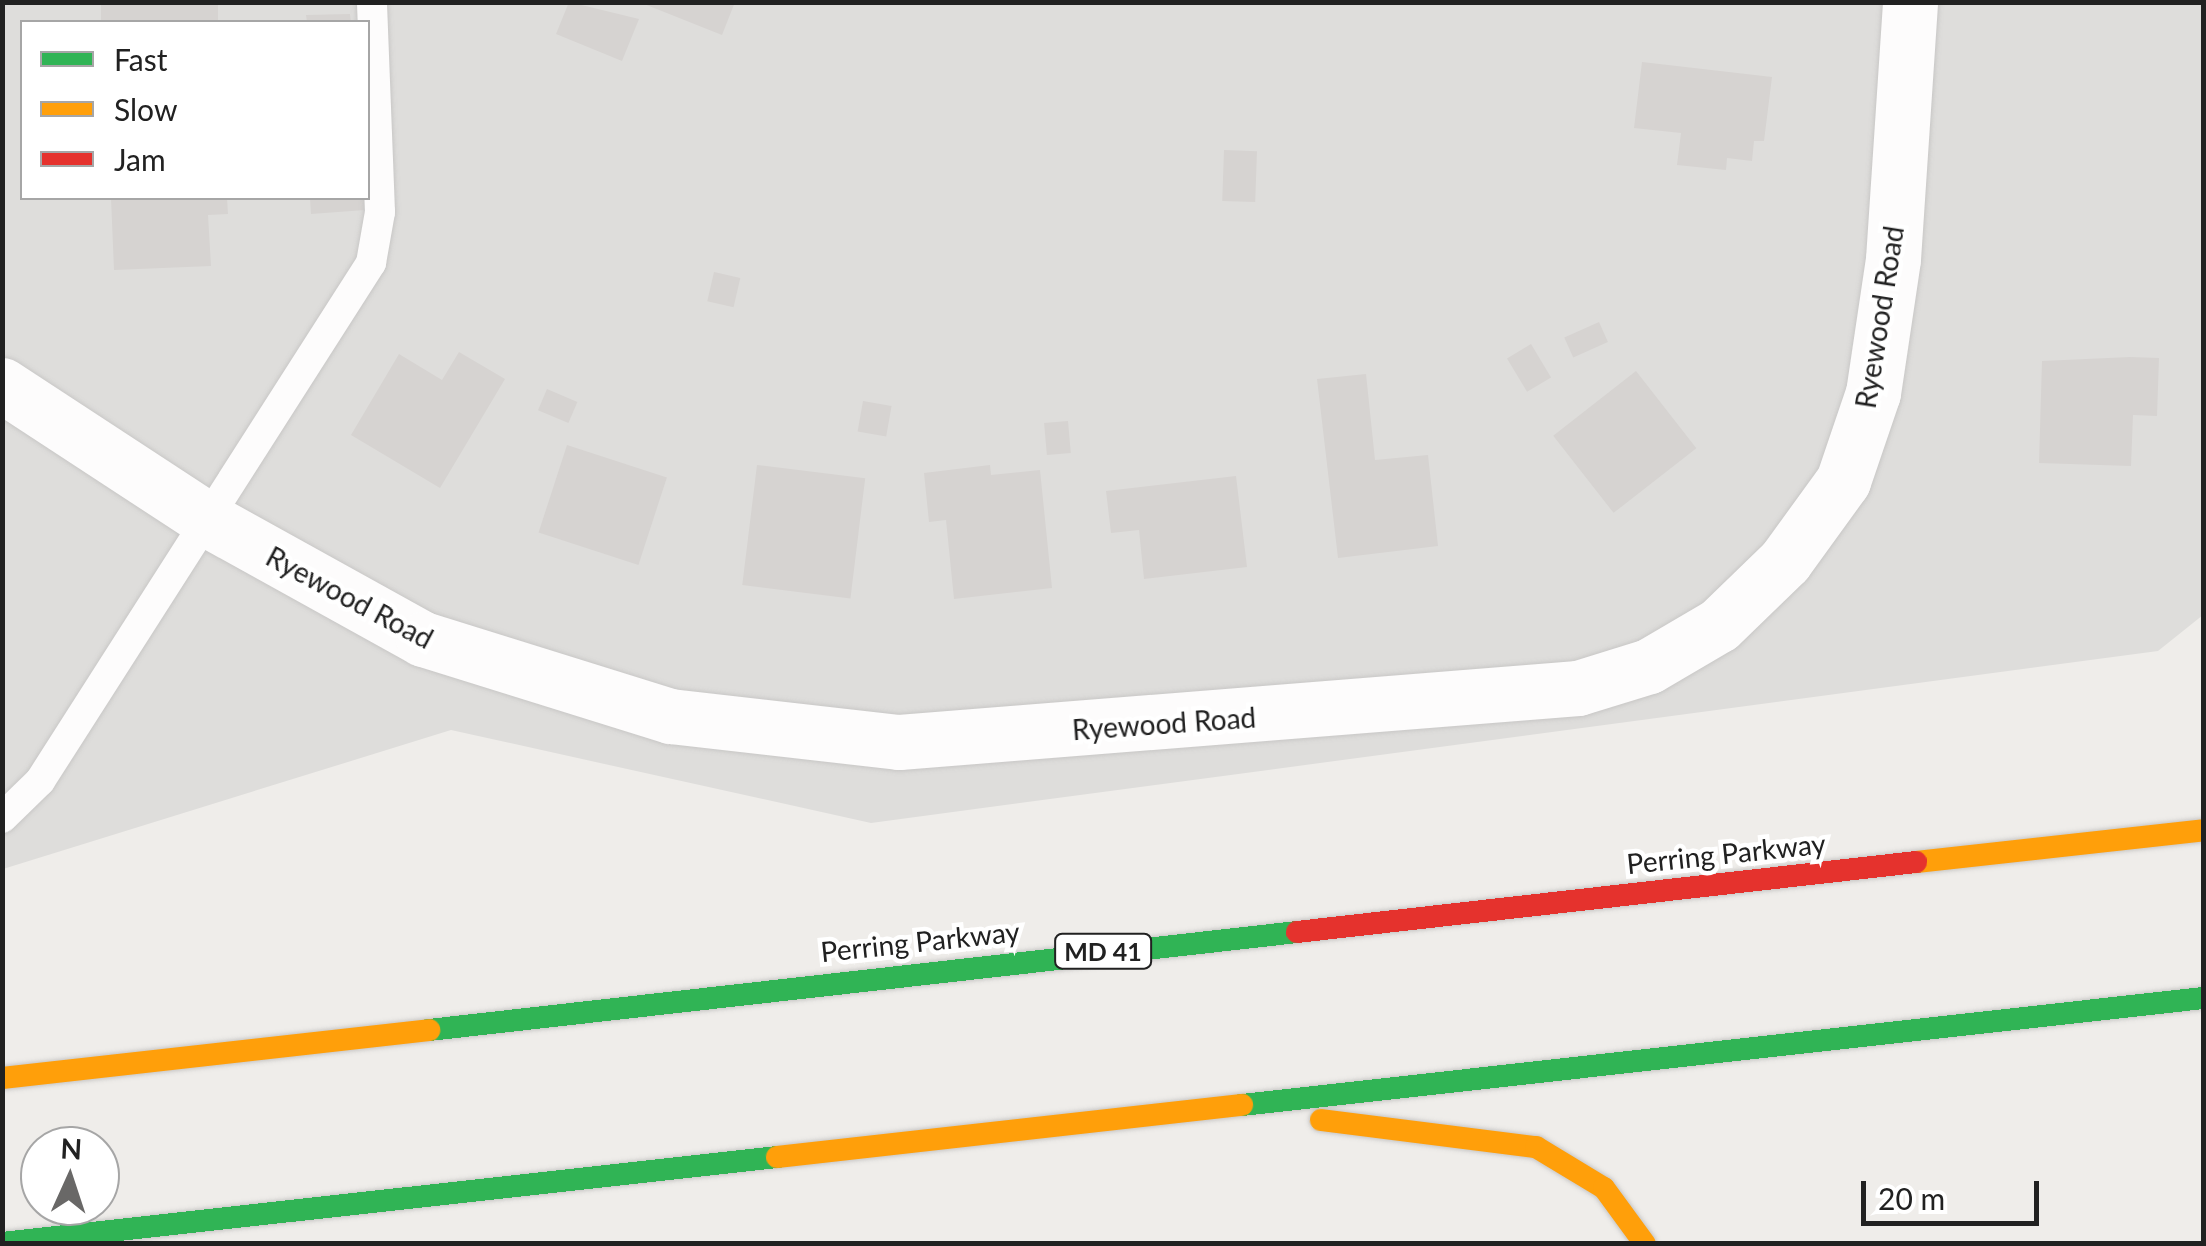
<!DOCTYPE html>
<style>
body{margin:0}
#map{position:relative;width:2206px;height:1246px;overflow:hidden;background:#efedea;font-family:Lato,sans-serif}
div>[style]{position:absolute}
.residential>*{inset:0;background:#dedddb}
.building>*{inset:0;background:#d6d3d1;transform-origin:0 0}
.roads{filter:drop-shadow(0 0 2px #c8c7c6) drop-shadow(0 0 2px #c8c7c6)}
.lane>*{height:30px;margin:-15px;padding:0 15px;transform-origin:15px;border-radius:15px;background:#fdfcfc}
.street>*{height:55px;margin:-27.5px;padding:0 27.5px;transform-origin:27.5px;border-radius:27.5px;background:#fdfcfc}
.fast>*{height:22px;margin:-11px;padding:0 11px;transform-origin:11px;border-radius:11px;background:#30b455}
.slow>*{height:22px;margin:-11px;padding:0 11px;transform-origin:11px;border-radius:11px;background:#ff9f0a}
.jam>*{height:22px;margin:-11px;padding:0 11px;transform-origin:11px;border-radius:11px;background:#e5322d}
span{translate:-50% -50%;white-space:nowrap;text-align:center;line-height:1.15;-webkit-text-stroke:9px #fff;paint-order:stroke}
.shield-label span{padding:2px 8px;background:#fff;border:2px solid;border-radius:8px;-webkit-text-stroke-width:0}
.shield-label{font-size:25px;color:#212121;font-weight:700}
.street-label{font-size:28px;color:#212121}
.frame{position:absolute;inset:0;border:5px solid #212121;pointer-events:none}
.legend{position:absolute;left:20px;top:20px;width:350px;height:180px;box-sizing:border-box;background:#fff;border:2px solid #a6a6a6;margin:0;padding:12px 18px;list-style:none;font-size:30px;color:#212121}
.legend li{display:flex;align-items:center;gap:20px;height:50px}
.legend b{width:50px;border:2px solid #a6a6a6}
.north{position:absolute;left:20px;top:1126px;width:100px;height:100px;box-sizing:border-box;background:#fff;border:2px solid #a6a6a6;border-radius:50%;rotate:3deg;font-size:28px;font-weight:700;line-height:40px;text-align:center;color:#212121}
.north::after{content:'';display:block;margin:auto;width:35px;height:45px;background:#696867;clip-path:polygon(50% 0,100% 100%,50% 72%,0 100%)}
.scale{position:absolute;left:1861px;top:1181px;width:178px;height:45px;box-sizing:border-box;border:5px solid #212121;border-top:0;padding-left:12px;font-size:30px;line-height:35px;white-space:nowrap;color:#212121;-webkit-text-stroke:8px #fff;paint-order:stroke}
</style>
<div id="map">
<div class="residential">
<i style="clip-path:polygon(evenodd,2px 3px,2203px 3px,2203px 615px,2158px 651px,871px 823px,451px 730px,3px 869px,2px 3px,22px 22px,368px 22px,368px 198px,22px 198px,22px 22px)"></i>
</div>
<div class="building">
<i style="left:101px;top:2px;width:117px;height:20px"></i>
<i style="clip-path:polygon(569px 2px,639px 19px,622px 61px,556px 34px)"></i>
<i style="clip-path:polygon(639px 2px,735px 2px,722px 35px)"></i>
<i style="clip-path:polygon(350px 14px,351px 22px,307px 22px,306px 15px)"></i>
<i style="clip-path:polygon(1642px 62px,1772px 77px,1764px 141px,1754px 141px,1752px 161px,1727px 158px,1726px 170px,1677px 165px,1681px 133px,1634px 128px)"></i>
<i style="left:1224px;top:150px;width:33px;height:51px;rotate:2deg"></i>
<i style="clip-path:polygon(111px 198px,227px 198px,228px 214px,208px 215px,211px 266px,114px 270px)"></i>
<i style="clip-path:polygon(310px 198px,364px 198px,365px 210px,311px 214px)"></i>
<i style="left:714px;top:272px;width:27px;height:30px;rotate:13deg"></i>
<i style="left:1599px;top:322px;width:22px;height:38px;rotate:66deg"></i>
<i style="left:1531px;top:344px;width:39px;height:28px;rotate:59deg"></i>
<i style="clip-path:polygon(459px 352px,505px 379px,440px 488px,351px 435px,399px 354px,442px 380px)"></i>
<i style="clip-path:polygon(2130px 357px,2159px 358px,2157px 416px,2133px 415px,2131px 466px,2039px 463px,2042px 361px)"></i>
<i style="left:1636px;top:371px;width:98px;height:105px;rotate:52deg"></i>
<i style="clip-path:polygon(1366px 374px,1375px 460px,1428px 455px,1438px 546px,1338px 558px,1317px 379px)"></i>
<i style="left:547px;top:389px;width:33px;height:23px;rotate:23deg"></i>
<i style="left:863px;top:401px;width:29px;height:31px;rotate:10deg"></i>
<i style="left:1068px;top:421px;width:32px;height:24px;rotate:85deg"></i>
<i style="left:567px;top:445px;width:105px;height:92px;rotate:18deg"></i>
<i style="left:757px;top:465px;width:109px;height:121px;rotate:7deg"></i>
<i style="clip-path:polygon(990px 465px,991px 475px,1040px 470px,1052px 588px,954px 599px,946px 520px,929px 522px,924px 473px)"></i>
<i style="clip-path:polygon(1236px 476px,1247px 567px,1144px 579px,1139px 530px,1111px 533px,1106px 491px)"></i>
</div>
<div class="roads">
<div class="lane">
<i style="left:2px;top:818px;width:53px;rotate:-44.2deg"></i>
<i style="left:40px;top:781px;width:615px;rotate:-57.42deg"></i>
<i style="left:371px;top:263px;width:52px;rotate:-80deg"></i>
<i style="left:380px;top:212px;width:210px;rotate:-92.2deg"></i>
</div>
<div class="street">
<i style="left:2px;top:385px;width:249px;rotate:33.2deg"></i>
<i style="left:210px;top:521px;width:244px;rotate:29deg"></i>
<i style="left:423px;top:639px;width:259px;rotate:17.3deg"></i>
<i style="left:670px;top:716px;width:230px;rotate:6.5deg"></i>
<i style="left:899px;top:742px;width:681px;rotate:-4.55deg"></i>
<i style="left:1578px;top:688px;width:74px;rotate:-17.2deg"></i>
<i style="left:1649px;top:666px;width:81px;rotate:-30.4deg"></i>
<i style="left:1719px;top:625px;width:92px;rotate:-44.1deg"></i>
<i style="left:1785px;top:561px;width:99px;rotate:-54.1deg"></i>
<i style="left:1843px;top:481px;width:93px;rotate:-71.2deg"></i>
<i style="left:1873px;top:393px;width:135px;rotate:-81.5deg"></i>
<i style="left:1893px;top:259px;width:258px;rotate:-86.2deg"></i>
</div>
<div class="fast">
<i style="left:429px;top:1030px;width:874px;rotate:-6.44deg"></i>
<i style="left:1242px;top:1105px;width:968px;rotate:-6.35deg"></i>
<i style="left:2px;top:1243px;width:780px;rotate:-6.33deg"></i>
</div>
<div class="slow">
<i style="left:1916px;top:862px;width:290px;rotate:-6.3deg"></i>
<i style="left:2px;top:1078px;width:430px;rotate:-6.4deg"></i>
<i style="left:1321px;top:1120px;width:217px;rotate:7.2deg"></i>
<i style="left:1536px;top:1147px;width:79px;rotate:31.1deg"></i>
<i style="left:1604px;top:1188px;width:69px;rotate:53.8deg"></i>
<i style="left:777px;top:1157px;width:468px;rotate:-6.4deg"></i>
</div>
<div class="jam">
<i style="left:1297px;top:932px;width:623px;rotate:-6.45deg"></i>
</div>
</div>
<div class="shield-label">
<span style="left:1103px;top:951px">MD 41</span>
</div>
<div class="street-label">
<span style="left:1879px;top:317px;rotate:-81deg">Ryewood Road</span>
<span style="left:350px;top:597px;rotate:28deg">Ryewood Road</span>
<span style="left:1164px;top:723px;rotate:-4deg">Ryewood Road</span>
<span style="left:1726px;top:853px;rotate:-6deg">Perring Parkway</span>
<span style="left:920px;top:941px;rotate:-6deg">Perring Parkway</span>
</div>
<div class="frame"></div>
<ul class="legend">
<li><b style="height:12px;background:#30b455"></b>Fast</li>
<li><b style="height:12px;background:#ff9f0a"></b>Slow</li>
<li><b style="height:12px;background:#e5322d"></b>Jam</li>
</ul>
<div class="north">N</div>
<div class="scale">20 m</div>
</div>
